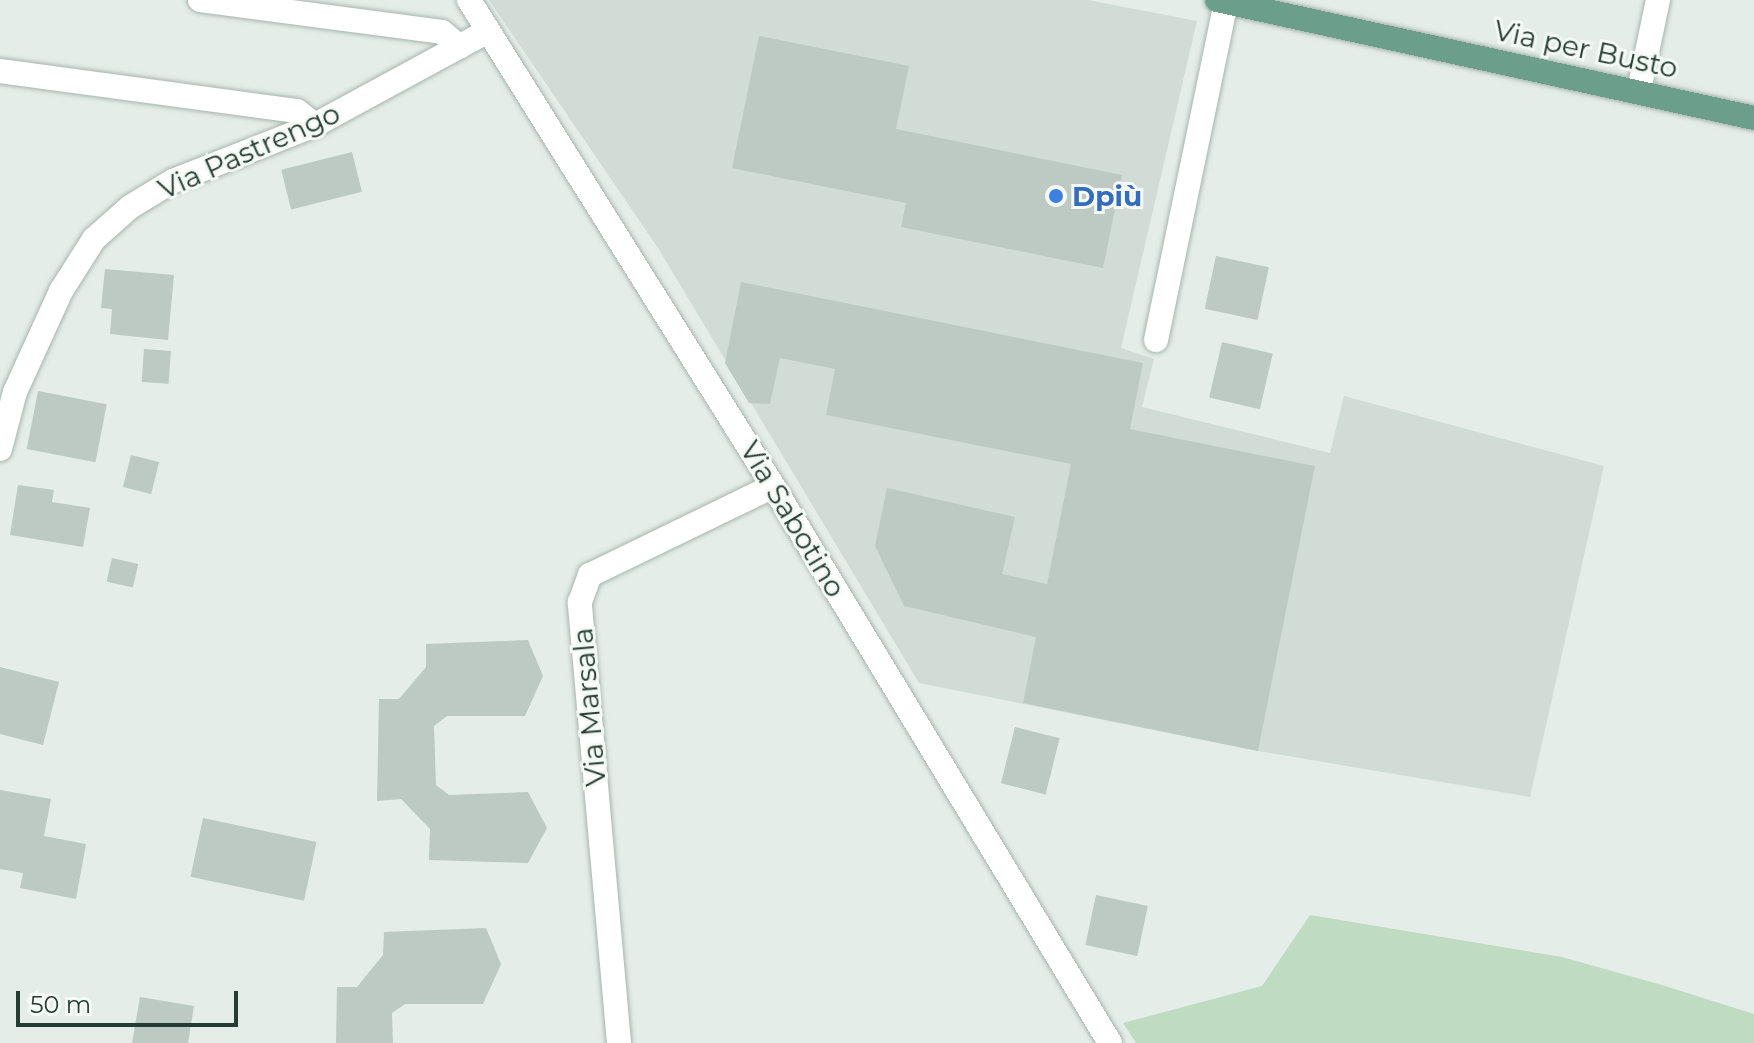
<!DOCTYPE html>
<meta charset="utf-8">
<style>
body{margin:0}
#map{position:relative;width:1754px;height:1043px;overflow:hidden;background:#e4ede8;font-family:Montserrat,sans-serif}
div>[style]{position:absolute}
.built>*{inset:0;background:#d2dcd7}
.green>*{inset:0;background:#bfdcc3}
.building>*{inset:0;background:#bccac3;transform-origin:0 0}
.roads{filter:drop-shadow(0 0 2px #a7b5ae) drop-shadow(0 0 2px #a7b5ae)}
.minor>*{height:24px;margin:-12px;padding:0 12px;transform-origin:12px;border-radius:12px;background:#fff}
.major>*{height:24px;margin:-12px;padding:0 12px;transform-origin:12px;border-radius:12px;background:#6b9f8c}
.dots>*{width:22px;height:22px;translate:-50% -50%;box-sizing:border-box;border:4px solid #f5f9f6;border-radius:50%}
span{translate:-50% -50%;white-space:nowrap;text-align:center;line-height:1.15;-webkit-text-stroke:6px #f5f9f6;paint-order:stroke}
.street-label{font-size:28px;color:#243d34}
.shop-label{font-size:28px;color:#366cbe;font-weight:700}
.left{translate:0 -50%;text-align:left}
.scale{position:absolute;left:16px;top:991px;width:222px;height:36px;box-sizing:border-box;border:4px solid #243d34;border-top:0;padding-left:10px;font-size:24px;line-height:28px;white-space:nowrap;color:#243d34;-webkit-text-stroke:6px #f5f9f6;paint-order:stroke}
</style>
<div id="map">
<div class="built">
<i style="clip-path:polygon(489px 0,1088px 0,1197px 21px,1121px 348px,1154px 359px,1142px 407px,1330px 453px,1344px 396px,1604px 466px,1530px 797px,1258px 751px,919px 683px,658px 248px)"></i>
</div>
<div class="green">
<i style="clip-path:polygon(1310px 915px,1562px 957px,1662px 985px,1754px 1014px,1754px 1043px,1136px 1043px,1123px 1023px,1262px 986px)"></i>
</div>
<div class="building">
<i style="clip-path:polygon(759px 36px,909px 66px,896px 129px,1122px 175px,1103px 268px,901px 227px,906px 203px,732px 168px)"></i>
<i style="left:352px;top:152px;width:41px;height:73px;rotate:76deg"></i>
<i style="left:1216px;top:256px;width:54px;height:54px;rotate:12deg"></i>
<i style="clip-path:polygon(105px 269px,174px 275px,168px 340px,110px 334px,112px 309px,101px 308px)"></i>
<i style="clip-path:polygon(741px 282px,1143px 363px,1130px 429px,1315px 466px,1258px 751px,1023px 703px,1036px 637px,904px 606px,875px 546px,887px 488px,1015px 517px,1002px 574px,1047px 584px,1071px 464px,826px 415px,835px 369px,780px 358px,770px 404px,749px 403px,725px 363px)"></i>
<i style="left:1222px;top:342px;width:52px;height:57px;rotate:13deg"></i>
<i style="left:144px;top:349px;width:27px;height:33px;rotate:4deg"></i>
<i style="left:38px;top:391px;width:70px;height:59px;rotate:11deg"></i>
<i style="left:131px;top:455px;width:29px;height:33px;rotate:14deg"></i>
<i style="clip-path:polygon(18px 485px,54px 490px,52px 502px,90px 508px,83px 547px,10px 535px)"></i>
<i style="left:112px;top:558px;width:27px;height:24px;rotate:13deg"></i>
<i style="clip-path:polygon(528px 640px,543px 676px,525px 716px,447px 716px,434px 726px,436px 785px,449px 795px,528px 792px,547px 828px,528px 863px,429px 860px,430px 829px,401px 799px,377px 801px,379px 699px,399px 699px,426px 667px,426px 644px)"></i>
<i style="clip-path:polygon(0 667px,59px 682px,43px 745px,0 734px)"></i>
<i style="left:1015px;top:727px;width:46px;height:58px;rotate:14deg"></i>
<i style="clip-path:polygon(0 790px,51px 799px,44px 836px,86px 844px,76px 899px,20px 888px,23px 873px,0 869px)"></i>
<i style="left:203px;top:818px;width:116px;height:60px;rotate:12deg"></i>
<i style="left:1096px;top:895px;width:53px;height:51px;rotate:12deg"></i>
<i style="clip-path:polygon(486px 928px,501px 964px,483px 1004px,405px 1004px,392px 1013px,393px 1043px,336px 1043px,337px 987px,357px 987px,383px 955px,384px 932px)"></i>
<i style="clip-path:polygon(140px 997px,194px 1006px,188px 1043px,132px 1043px)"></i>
</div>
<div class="roads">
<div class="minor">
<i style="left:200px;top:0;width:244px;rotate:7.5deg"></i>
<i style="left:442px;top:32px;width:23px;rotate:40deg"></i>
<i style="left:469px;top:0;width:573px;rotate:57.97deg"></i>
<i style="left:773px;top:486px;width:651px;rotate:58.82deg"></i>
<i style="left:0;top:71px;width:300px;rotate:7.7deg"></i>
<i style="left:297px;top:111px;width:23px;rotate:38deg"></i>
<i style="left:1639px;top:90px;width:92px;rotate:-78.1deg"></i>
<i style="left:1156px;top:340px;width:345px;rotate:-78.3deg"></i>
<i style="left:0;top:449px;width:59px;rotate:-75.3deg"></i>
<i style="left:15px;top:392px;width:111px;rotate:-65.5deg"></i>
<i style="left:61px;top:291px;width:62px;rotate:-57.6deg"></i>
<i style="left:94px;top:239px;width:48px;rotate:-41.6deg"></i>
<i style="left:130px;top:207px;width:50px;rotate:-31.2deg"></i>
<i style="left:173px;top:181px;width:153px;rotate:-21.5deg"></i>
<i style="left:315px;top:125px;width:197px;rotate:-28.5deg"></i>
<i style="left:619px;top:1043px;width:443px;rotate:-95.1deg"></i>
<i style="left:580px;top:602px;width:29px;rotate:-70deg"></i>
<i style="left:590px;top:575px;width:203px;rotate:-25.9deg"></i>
</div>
<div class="major">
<i style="left:1217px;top:0;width:550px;rotate:12.39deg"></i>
</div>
</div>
<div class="dots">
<i style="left:1056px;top:196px;background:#3f7fe0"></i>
</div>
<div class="street-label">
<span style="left:1586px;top:49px;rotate:12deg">Via per Busto</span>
<span style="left:249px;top:151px;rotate:-24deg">Via Pastrengo</span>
<span style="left:793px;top:519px;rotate:59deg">Via Sabotino</span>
<span style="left:589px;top:707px;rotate:-95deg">Via Marsala</span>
</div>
<div class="shop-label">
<span class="left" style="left:1072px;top:196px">Dpiù</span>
</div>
<div class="scale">50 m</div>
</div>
